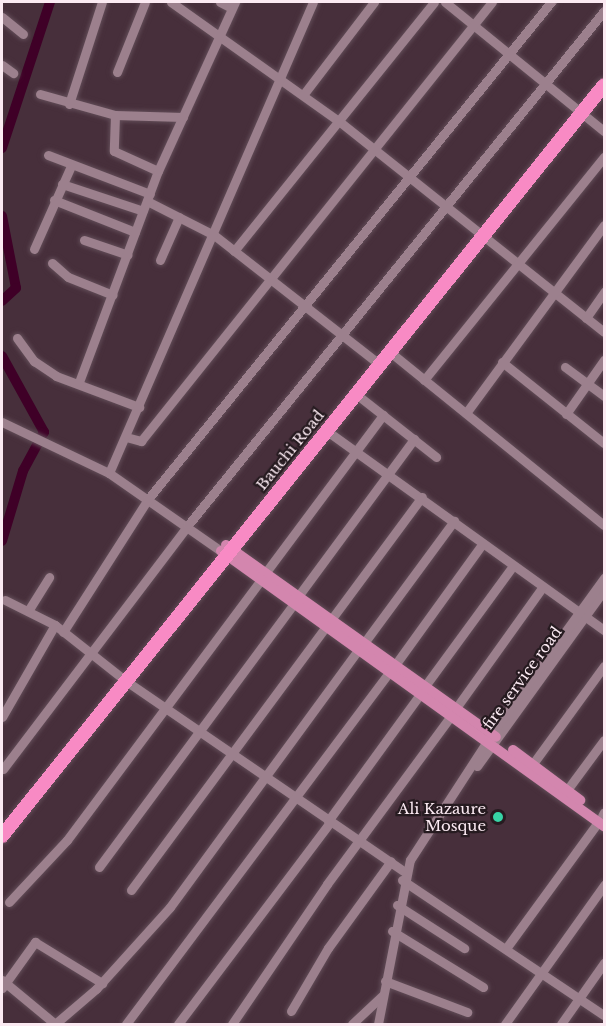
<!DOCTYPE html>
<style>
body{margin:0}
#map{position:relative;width:606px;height:1026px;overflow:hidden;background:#472f3b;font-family:"Libre Baskerville",serif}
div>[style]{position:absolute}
.river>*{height:10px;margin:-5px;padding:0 5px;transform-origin:5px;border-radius:5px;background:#3f0027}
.roads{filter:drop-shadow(0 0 2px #624d58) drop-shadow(0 0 2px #624d58)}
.minor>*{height:9px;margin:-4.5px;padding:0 4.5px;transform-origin:4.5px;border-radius:4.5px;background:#9c808d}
.major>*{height:10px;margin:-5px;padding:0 5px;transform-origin:5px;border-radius:5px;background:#d386ae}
.highway>*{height:14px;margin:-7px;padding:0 7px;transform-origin:7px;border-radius:7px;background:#f88ac4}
.dots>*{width:16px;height:16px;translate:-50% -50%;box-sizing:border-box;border:3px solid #261b20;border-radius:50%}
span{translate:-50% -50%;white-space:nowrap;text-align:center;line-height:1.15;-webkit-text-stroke:4.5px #261b20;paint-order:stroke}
.street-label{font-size:15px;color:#fbeaf2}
.poi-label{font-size:15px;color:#fbeaf2}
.right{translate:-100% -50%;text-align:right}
.frame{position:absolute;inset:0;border:3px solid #fbeaf2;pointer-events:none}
</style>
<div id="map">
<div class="river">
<i style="left:2px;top:148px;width:154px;rotate:-71.8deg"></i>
<i style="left:2px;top:216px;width:73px;rotate:79deg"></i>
<i style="left:16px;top:288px;width:19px;rotate:137deg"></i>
<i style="left:2px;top:356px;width:87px;rotate:61.1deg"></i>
<i style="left:44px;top:432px;width:44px;rotate:118.3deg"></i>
<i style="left:23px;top:471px;width:73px;rotate:106.7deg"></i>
</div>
<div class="roads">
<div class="minor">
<i style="left:171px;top:2px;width:207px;rotate:35.4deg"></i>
<i style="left:340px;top:122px;width:337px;rotate:38.5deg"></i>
<i style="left:220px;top:2px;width:13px;rotate:27deg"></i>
<i style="left:445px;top:2px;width:205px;rotate:39.1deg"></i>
<i style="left:2px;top:17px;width:27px;rotate:39deg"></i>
<i style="left:2px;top:65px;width:14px;rotate:36deg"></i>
<i style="left:117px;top:72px;width:75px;rotate:-68.2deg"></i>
<i style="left:40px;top:94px;width:78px;rotate:15.6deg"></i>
<i style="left:115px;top:115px;width:68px;rotate:1.7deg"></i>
<i style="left:303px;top:95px;width:117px;rotate:-52.6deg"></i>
<i style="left:69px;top:104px;width:107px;rotate:-72.1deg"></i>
<i style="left:115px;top:115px;width:36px;rotate:92deg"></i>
<i style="left:114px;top:151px;width:48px;rotate:24.4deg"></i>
<i style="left:48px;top:155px;width:109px;rotate:20.9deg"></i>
<i style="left:62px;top:184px;width:85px;rotate:18.4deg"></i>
<i style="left:54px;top:200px;width:87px;rotate:21.6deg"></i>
<i style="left:147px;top:201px;width:75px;rotate:26.9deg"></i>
<i style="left:214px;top:235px;width:204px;rotate:38deg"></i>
<i style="left:84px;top:240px;width:46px;rotate:18.8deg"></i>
<i style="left:34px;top:249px;width:91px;rotate:-66deg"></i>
<i style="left:234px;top:251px;width:319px;rotate:-51.2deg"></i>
<i style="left:160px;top:260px;width:47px;rotate:-66.2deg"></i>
<i style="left:52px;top:263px;width:21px;rotate:41deg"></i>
<i style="left:68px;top:277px;width:48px;rotate:21.8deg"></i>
<i style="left:586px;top:318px;width:32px;rotate:-55deg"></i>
<i style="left:17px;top:338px;width:29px;rotate:54deg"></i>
<i style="left:34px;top:361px;width:27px;rotate:34deg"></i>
<i style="left:56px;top:376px;width:89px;rotate:20.5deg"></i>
<i style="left:390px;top:352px;width:275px;rotate:39deg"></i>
<i style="left:502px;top:362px;width:130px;rotate:38.5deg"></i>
<i style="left:565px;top:367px;width:49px;rotate:36.6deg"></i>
<i style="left:424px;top:380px;width:287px;rotate:-51.1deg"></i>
<i style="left:79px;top:382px;width:225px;rotate:-69.5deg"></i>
<i style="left:158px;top:171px;width:186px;rotate:-65.5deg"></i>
<i style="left:356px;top:394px;width:102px;rotate:38.2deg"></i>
<i style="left:466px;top:413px;width:233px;rotate:-53.7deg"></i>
<i style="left:566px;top:414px;width:66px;rotate:-54.9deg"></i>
<i style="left:2px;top:422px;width:119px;rotate:25.5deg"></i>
<i style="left:109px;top:473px;width:136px;rotate:34.9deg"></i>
<i style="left:327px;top:431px;width:341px;rotate:35.7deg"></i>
<i style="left:126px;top:437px;width:16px;rotate:15deg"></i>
<i style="left:141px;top:441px;width:562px;rotate:-51.36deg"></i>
<i style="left:109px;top:473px;width:513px;rotate:-66.58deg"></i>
<i style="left:266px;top:572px;width:196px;rotate:-53.3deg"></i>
<i style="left:299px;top:595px;width:194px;rotate:-53.6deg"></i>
<i style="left:5px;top:600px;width:56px;rotate:26.6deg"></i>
<i style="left:55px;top:625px;width:90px;rotate:38.3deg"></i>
<i style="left:126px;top:681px;width:338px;rotate:34.4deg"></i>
<i style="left:28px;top:611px;width:40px;rotate:-58deg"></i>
<i style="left:63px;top:632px;width:158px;rotate:-57.4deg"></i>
<i style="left:148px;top:499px;width:640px;rotate:-50.96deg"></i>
<i style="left:364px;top:643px;width:152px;rotate:-53.6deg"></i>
<i style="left:395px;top:665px;width:150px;rotate:-54.2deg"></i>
<i style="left:425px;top:686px;width:147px;rotate:-53.8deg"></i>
<i style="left:456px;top:708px;width:148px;rotate:-54.4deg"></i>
<i style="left:2px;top:717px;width:106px;rotate:-60.1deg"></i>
<i style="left:532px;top:765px;width:122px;rotate:-54deg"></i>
<i style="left:477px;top:766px;width:217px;rotate:-54.2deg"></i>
<i style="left:3px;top:769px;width:306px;rotate:-52.8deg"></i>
<i style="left:188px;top:525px;width:661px;rotate:-51.02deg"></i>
<i style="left:567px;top:790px;width:62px;rotate:-53.5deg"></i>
<i style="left:602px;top:816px;width:4px;rotate:-63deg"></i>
<i style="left:328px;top:821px;width:158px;rotate:-54deg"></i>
<i style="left:99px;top:867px;width:328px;rotate:-53.5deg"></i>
<i style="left:402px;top:880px;width:243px;rotate:33.8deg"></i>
<i style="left:131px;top:890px;width:489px;rotate:-53.5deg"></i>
<i style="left:9px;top:902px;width:85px;rotate:-46.9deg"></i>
<i style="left:67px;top:840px;width:324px;rotate:-53.3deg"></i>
<i style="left:397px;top:905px;width:80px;rotate:32.7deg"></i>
<i style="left:392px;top:931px;width:107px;rotate:31.6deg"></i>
<i style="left:507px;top:947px;width:155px;rotate:-53.9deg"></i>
<i style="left:2px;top:980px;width:69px;rotate:39.7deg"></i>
<i style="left:385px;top:981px;width:88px;rotate:20.7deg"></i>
<i style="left:2px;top:988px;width:57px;rotate:-54.3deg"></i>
<i style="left:35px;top:942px;width:79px;rotate:31.5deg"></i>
<i style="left:291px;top:1011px;width:73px;rotate:-59.6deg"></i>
<i style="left:328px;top:948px;width:107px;rotate:-54.1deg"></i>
<i style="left:55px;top:1024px;width:54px;rotate:-40.5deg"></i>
<i style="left:96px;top:989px;width:110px;rotate:-47.9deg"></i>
<i style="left:170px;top:907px;width:318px;rotate:-53.8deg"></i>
<i style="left:126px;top:1024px;width:441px;rotate:-53.2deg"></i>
<i style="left:178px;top:1024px;width:253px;rotate:-53deg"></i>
<i style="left:232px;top:1024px;width:169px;rotate:-55.8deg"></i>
<i style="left:327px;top:884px;width:209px;rotate:-53.6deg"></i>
<i style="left:352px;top:1024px;width:42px;rotate:-43.1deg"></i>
<i style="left:378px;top:1024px;width:167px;rotate:-79deg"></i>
<i style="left:410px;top:860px;width:160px;rotate:-57deg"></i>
<i style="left:497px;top:726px;width:183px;rotate:-54.1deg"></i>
<i style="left:505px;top:1024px;width:171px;rotate:-54.5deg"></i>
<i style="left:561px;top:1024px;width:75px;rotate:-54.8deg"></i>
</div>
<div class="major">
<i style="left:226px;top:545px;width:331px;rotate:35.4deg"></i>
<i style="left:221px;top:551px;width:472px;rotate:35.7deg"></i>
<i style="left:513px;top:750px;width:84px;rotate:36.7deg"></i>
</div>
<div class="highway">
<i style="left:2px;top:836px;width:962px;rotate:-51.28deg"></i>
</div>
</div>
<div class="dots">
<i style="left:498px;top:817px;background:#37d4a6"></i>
</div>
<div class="street-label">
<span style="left:290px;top:450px;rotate:-51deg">Bauchi Road</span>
<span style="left:522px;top:678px;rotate:-54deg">fire service road</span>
</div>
<div class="poi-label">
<span class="right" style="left:486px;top:817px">Ali Kazaure<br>Mosque</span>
</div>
<div class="frame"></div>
</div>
